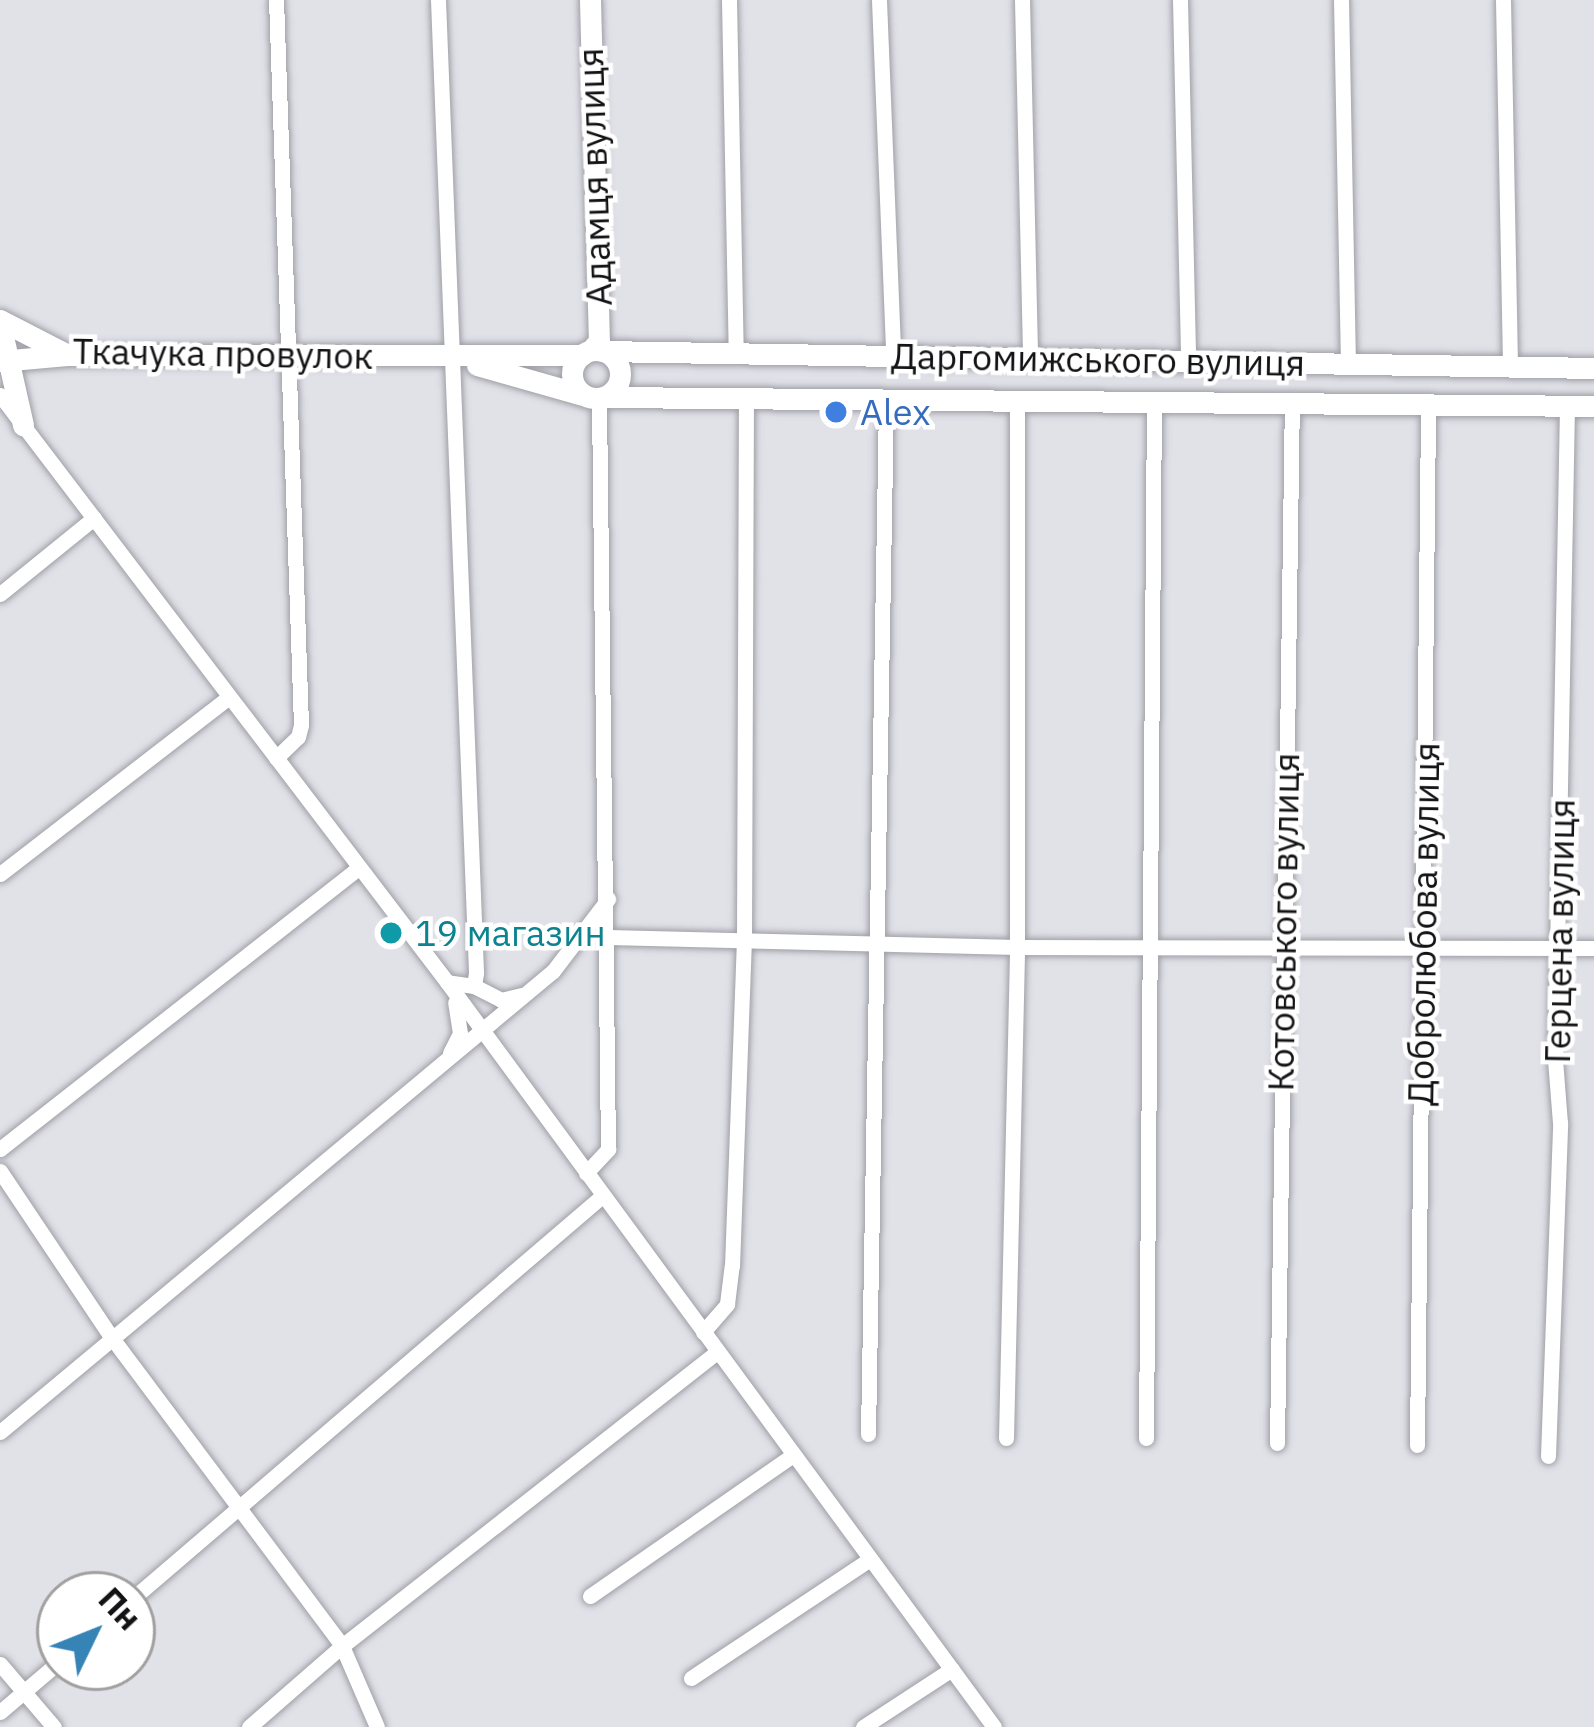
<!DOCTYPE html>
<meta charset="utf-8">
<style>
body{margin:0}
#map{position:relative;width:1594px;height:1727px;overflow:hidden;background:#e1e1e8;font-family:"IBM Plex Sans",sans-serif}
div>[style]{position:absolute}
.roads{filter:drop-shadow(0 0 3px #9f9fa6) drop-shadow(0 0 3px #9f9fa6)}
.street>*{height:15px;margin:-7.5px;padding:0 7.5px;transform-origin:7.5px;border-radius:7.5px;background:#fff}
.secondary>*{height:21px;margin:-10.5px;padding:0 10.5px;transform-origin:10.5px;border-radius:10.5px;background:#fff}
.secondary>.ring{margin:-10.5px;padding:0;box-sizing:content-box;background:none;border:21px solid #fff;border-radius:50%}
.dots>*{width:33px;height:33px;translate:-50% -50%;box-sizing:border-box;border:6px solid #fff;border-radius:50%}
span{translate:-50% -50%;white-space:nowrap;text-align:center;line-height:1.15;-webkit-text-stroke:9px #fff;paint-order:stroke}
.street-label{font-size:36px;color:#131315}
.shop-label{font-size:36px;color:#366cbe}
.left{translate:0 -50%;text-align:left}
.culture-label{font-size:36px;color:#0d838f}
.north{position:absolute;left:36px;top:1571px;width:120px;height:120px;box-sizing:border-box;background:#fff;border:3px solid #a1a1a1;border-radius:50%;rotate:47deg;font-size:33px;font-weight:700;line-height:48px;text-align:center;color:#131315}
.north::after{content:'';display:block;margin:auto;width:42px;height:54px;background:#3683b6;clip-path:polygon(50% 0,100% 100%,50% 72%,0 100%)}
</style>
<div id="map">
<div class="roads">
<div class="street">
<i style="left:438px;top:0;width:974px;rotate:87.76deg"></i>
<i style="left:476px;top:973px;width:13px;rotate:99deg"></i>
<i style="left:474px;top:986px;width:27px;rotate:-172deg"></i>
<i style="left:729px;top:0;width:353px;rotate:88.9deg"></i>
<i style="left:879px;top:0;width:356px;rotate:87.7deg"></i>
<i style="left:1022px;top:0;width:358px;rotate:88.7deg"></i>
<i style="left:1180px;top:0;width:360px;rotate:88.7deg"></i>
<i style="left:1341px;top:0;width:363px;rotate:88.9deg"></i>
<i style="left:1503px;top:0;width:366px;rotate:88.9deg"></i>
<i style="left:0;top:395px;width:738px;rotate:52.71deg"></i>
<i style="left:447px;top:982px;width:924px;rotate:53.71deg"></i>
<i style="left:0;top:594px;width:121px;rotate:-39deg"></i>
<i style="left:276px;top:758px;width:30px;rotate:-44deg"></i>
<i style="left:298px;top:737px;width:12px;rotate:-76deg"></i>
<i style="left:301px;top:725px;width:725px;rotate:-91.97deg"></i>
<i style="left:0;top:874px;width:289px;rotate:-37.7deg"></i>
<i style="left:608px;top:937px;width:409px;rotate:1.4deg"></i>
<i style="left:1017px;top:947px;width:577px;rotate:0.1deg"></i>
<i style="left:474px;top:986px;width:30px;rotate:27deg"></i>
<i style="left:501px;top:1000px;width:21px;rotate:-14deg"></i>
<i style="left:450px;top:1053px;width:22px;rotate:-63deg"></i>
<i style="left:460px;top:1033px;width:31px;rotate:-99deg"></i>
<i style="left:0;top:1149px;width:456px;rotate:-38.1deg"></i>
<i style="left:0;top:1171px;width:201px;rotate:56.2deg"></i>
<i style="left:112px;top:1338px;width:384px;rotate:53.2deg"></i>
<i style="left:342px;top:1646px;width:88px;rotate:66.6deg"></i>
<i style="left:586px;top:1173px;width:33px;rotate:-47deg"></i>
<i style="left:608px;top:1149px;width:750px;rotate:-90.69deg"></i>
<i style="left:703px;top:1332px;width:37px;rotate:-49deg"></i>
<i style="left:727px;top:1304px;width:38px;rotate:-83deg"></i>
<i style="left:732px;top:1266px;width:327px;rotate:-87.9deg"></i>
<i style="left:744px;top:939px;width:543px;rotate:-89.79deg"></i>
<i style="left:0;top:1432px;width:720px;rotate:-39.82deg"></i>
<i style="left:553px;top:971px;width:91px;rotate:-52.6deg"></i>
<i style="left:868px;top:1434px;width:1035px;rotate:-89deg"></i>
<i style="left:1006px;top:1438px;width:491px;rotate:-88.7deg"></i>
<i style="left:1017px;top:947px;width:544px;rotate:-90deg"></i>
<i style="left:1146px;top:1438px;width:1035px;rotate:-89.56deg"></i>
<i style="left:1277px;top:1443px;width:1042px;rotate:-89.18deg"></i>
<i style="left:1417px;top:1445px;width:1041px;rotate:-89.39deg"></i>
<i style="left:1548px;top:1456px;width:333px;rotate:-87.9deg"></i>
<i style="left:1560px;top:1123px;width:63px;rotate:-94.5deg"></i>
<i style="left:1555px;top:1060px;width:655px;rotate:-88.95deg"></i>
<i style="left:590px;top:1596px;width:247px;rotate:-34.8deg"></i>
<i style="left:132px;top:1599px;width:619px;rotate:-40.61deg"></i>
<i style="left:0;top:1664px;width:83px;rotate:49.4deg"></i>
<i style="left:691px;top:1678px;width:215px;rotate:-33.6deg"></i>
<i style="left:0;top:1712px;width:79px;rotate:-40.4deg"></i>
<i style="left:249px;top:1727px;width:123px;rotate:-41.1deg"></i>
<i style="left:342px;top:1646px;width:477px;rotate:-38.1deg"></i>
<i style="left:863px;top:1727px;width:106px;rotate:-33.1deg"></i>
</div>
<div class="secondary">
<i style="left:590px;top:0;width:341px;rotate:88.5deg"></i>
<i style="left:599px;top:341px;width:12px;rotate:132deg"></i>
<i style="left:0;top:320px;width:76px;rotate:27.2deg"></i>
<i style="left:68px;top:355px;width:514px"></i>
<i style="left:0;top:323px;width:105px;rotate:77.3deg"></i>
<i class="ring" style="left:572px;top:350px;width:27px;height:27px"></i>
<i style="left:602px;top:351px;width:992px;rotate:0.98deg"></i>
<i style="left:0;top:361px;width:67px;rotate:-5.1deg"></i>
<i style="left:477px;top:365px;width:110px;rotate:15.8deg"></i>
<i style="left:606px;top:397px;width:988px;rotate:0.52deg"></i>
</div>
</div>
<div class="dots">
<i style="left:836px;top:412px;background:#3f7fe0"></i>
<i style="left:391px;top:933px;background:#0f9aa8"></i>
</div>
<div class="street-label">
<span style="left:594px;top:177px;rotate:-92deg">Адамця вулиця</span>
<span style="left:223px;top:353px;rotate:1deg">Ткачука провулок</span>
<span style="left:1098px;top:359px;rotate:1deg">Даргомижського вулиця</span>
<span style="left:1283px;top:922px;rotate:-89deg">Котовського вулиця</span>
<span style="left:1423px;top:924px;rotate:-89deg">Добролюбова вулиця</span>
<span style="left:1559px;top:931px;rotate:-89deg">Герцена вулиця</span>
</div>
<div class="shop-label">
<span class="left" style="left:860px;top:412px">Alex</span>
</div>
<div class="culture-label">
<span class="left" style="left:415px;top:933px">19 магазин</span>
</div>
<div class="north">Пн</div>
</div>
